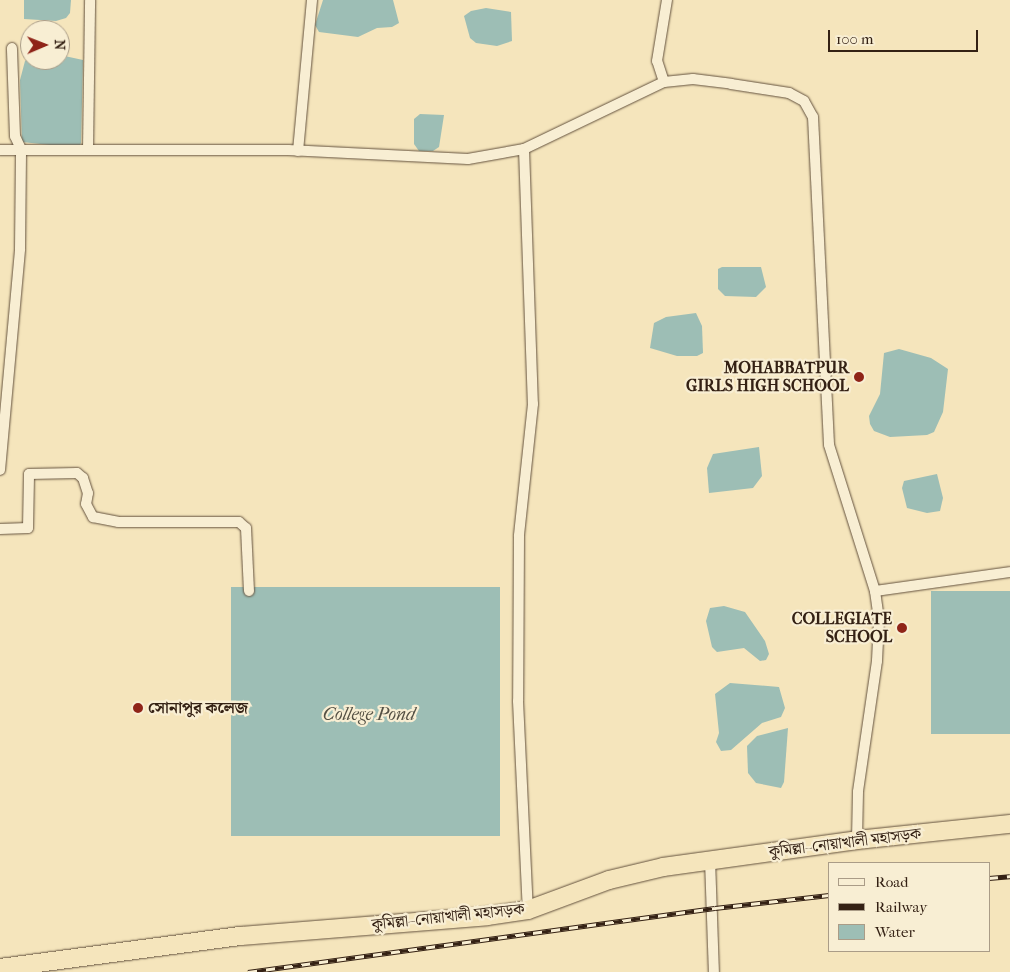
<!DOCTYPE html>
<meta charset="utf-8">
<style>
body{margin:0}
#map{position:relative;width:1010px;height:972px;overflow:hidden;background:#f5e5bc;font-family:"IM FELL French Canon","Noto Serif Bengali",serif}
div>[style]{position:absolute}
.water>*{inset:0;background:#9dbeb5;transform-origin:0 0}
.roads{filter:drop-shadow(0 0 1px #64523e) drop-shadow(0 0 1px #64523e)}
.minor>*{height:10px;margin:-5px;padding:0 5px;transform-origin:5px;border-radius:5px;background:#f8eed3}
.trunk>*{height:18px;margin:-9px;padding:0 9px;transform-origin:9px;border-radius:9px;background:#f5e5bc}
.rail>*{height:5px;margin-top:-2.5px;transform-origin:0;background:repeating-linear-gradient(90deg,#f8eed3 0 9px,#342114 0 18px);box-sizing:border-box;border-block:1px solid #342114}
.dots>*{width:14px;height:14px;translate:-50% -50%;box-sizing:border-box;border:2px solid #f8eed3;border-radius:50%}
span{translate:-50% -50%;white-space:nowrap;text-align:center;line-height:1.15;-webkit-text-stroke:4.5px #f8eed3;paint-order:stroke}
.poi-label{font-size:16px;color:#342114;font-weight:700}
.right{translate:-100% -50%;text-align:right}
.left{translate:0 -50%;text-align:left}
.street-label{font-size:16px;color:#342114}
.water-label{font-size:18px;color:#545044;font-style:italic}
.legend{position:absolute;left:828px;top:862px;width:162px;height:90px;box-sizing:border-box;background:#f8eed3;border:1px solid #aa9c87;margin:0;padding:6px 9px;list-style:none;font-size:15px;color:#342114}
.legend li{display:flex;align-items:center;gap:10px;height:25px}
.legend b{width:25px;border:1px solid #aa9c87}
.north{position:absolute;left:20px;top:20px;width:50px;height:50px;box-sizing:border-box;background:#f8eed3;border:1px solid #aa9c87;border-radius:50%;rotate:89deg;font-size:14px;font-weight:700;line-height:20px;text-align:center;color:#342114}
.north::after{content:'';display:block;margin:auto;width:18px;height:22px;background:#8f2418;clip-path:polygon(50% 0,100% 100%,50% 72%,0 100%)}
.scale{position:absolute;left:828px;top:30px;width:150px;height:22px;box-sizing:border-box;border:2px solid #342114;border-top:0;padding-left:6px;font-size:15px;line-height:18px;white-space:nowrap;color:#342114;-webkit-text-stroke:4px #f8eed3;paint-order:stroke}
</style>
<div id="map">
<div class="water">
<i style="clip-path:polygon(24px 0,71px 0,70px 13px,66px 18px,56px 21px,24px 19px)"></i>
<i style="clip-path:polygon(323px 0,393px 0,399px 23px,392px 27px,377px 28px,358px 37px,319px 32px,315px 25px)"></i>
<i style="clip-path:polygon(486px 8px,511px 12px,512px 41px,497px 46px,476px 43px,470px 38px,464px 16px,471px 11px)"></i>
<i style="clip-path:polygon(60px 55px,83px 60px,81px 143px,78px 148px,22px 142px,20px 80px,25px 61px,30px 57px,30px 60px,60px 60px)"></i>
<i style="clip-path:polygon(420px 114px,444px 115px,439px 147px,433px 151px,419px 151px,414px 144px,414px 119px)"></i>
<i style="clip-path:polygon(722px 267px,761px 267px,766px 287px,756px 297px,725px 296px,718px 289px,718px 269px)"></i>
<i style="clip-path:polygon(696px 313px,702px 326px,703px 353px,697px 356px,677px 356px,650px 348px,654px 323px,666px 317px)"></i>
<i style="clip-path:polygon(899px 349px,931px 358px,948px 369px,943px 412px,934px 432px,927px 435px,890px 437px,874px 431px,870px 424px,869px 416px,880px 394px,884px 353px)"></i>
<i style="clip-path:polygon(759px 447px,762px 476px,753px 488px,709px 493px,707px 468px,713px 454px)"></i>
<i style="clip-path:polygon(937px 474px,943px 498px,940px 511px,927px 513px,907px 508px,902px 488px,904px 481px)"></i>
<i style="left:500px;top:587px;width:249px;height:269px;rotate:90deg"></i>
<i style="left:1010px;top:591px;width:143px;height:79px;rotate:90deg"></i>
<i style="clip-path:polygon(724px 606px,745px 612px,765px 641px,769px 654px,766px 660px,760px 661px,744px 648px,717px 652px,712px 647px,706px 621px,710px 608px)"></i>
<i style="clip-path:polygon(730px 683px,779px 687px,785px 708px,781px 717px,762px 723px,731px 750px,721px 751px,716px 742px,719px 733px,715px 694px)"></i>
<i style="clip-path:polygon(788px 728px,784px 782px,781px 788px,756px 783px,748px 773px,747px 746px,757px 736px)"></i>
</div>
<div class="roads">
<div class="minor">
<i style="left:664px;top:82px;width:22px;rotate:-108deg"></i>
<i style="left:657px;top:61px;width:62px;rotate:-80.7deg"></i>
<i style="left:524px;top:149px;width:255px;rotate:88deg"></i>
<i style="left:533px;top:404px;width:133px;rotate:96.1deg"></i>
<i style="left:519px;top:536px;width:165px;rotate:90.3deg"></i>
<i style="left:518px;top:701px;width:209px;rotate:87.3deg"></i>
<i style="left:0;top:150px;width:288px"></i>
<i style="left:288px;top:150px;width:180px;rotate:2.9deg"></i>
<i style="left:468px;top:159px;width:57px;rotate:-10.1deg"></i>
<i style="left:524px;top:149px;width:155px;rotate:-25.6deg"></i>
<i style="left:664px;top:82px;width:29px;rotate:-6deg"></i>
<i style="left:693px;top:79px;width:38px;rotate:7deg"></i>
<i style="left:731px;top:84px;width:59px;rotate:8.8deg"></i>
<i style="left:789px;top:93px;width:17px;rotate:28deg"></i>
<i style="left:804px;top:101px;width:18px;rotate:61deg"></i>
<i style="left:813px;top:117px;width:328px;rotate:87.2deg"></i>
<i style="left:829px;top:445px;width:153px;rotate:72.5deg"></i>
<i style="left:875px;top:591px;width:29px;rotate:82deg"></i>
<i style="left:879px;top:620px;width:41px;rotate:92.8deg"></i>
<i style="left:877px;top:661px;width:132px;rotate:98.3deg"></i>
<i style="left:858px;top:792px;width:48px;rotate:91.2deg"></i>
<i style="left:88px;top:150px;width:150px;rotate:-89.2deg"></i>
<i style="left:298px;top:151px;width:152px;rotate:-84.7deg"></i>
<i style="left:0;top:470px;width:222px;rotate:-84.8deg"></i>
<i style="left:20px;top:249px;width:100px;rotate:-89.4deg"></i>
<i style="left:21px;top:149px;width:14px;rotate:-115deg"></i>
<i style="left:15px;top:136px;width:88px;rotate:-92deg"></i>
<i style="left:0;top:529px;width:28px;rotate:-2deg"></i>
<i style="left:28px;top:528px;width:54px;rotate:-88.9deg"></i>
<i style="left:29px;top:474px;width:48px;rotate:-1.2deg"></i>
<i style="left:77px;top:473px;width:8px;rotate:40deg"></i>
<i style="left:83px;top:478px;width:16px;rotate:72deg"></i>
<i style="left:88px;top:493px;width:11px;rotate:100deg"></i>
<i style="left:86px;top:504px;width:15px;rotate:62deg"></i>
<i style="left:93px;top:517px;width:25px;rotate:11deg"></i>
<i style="left:118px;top:522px;width:121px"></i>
<i style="left:239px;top:522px;width:9px;rotate:41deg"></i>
<i style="left:246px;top:528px;width:63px;rotate:87.3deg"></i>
<i style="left:875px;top:591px;width:136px;rotate:-8deg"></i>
<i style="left:710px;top:860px;width:112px;rotate:88deg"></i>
</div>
<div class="trunk">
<i style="left:0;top:968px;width:243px;rotate:-7.6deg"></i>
<i style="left:241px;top:936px;width:247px;rotate:-4.6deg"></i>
<i style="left:487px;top:916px;width:41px;rotate:-8.3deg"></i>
<i style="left:528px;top:910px;width:86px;rotate:-20.3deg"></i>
<i style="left:609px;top:880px;width:56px;rotate:-13.5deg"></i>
<i style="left:663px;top:867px;width:196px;rotate:-7.9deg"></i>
<i style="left:857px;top:840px;width:154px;rotate:-6deg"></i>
</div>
</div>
<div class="rail">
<i style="left:989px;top:878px;width:21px;rotate:-5deg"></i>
<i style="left:248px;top:972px;width:471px;rotate:-7.8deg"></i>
<i style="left:715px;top:908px;width:115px;rotate:-6.5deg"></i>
</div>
<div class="dots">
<i style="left:859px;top:377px;background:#8f2418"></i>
<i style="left:902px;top:628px;background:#8f2418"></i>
<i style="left:138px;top:708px;background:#8f2418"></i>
</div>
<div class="poi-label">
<span class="right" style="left:849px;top:377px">MOHABBATPUR<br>GIRLS HIGH SCHOOL</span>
<span class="right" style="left:892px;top:628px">COLLEGIATE<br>SCHOOL</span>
<span class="left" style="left:148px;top:708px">সোনাপুর কলেজ</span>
</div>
<div class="street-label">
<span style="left:845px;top:843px;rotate:-7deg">কুমিল্লা–নোয়াখালী মহাসড়ক</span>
<span style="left:448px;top:917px;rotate:-6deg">কুমিল্লা–নোয়াখালী মহাসড়ক</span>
</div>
<div class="water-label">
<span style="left:369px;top:715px">College Pond</span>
</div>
<ul class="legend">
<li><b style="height:6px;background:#f8eed3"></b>Road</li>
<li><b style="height:6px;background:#342114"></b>Railway</li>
<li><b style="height:14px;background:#9dbeb5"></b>Water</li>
</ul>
<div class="north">N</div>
<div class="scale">100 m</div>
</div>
